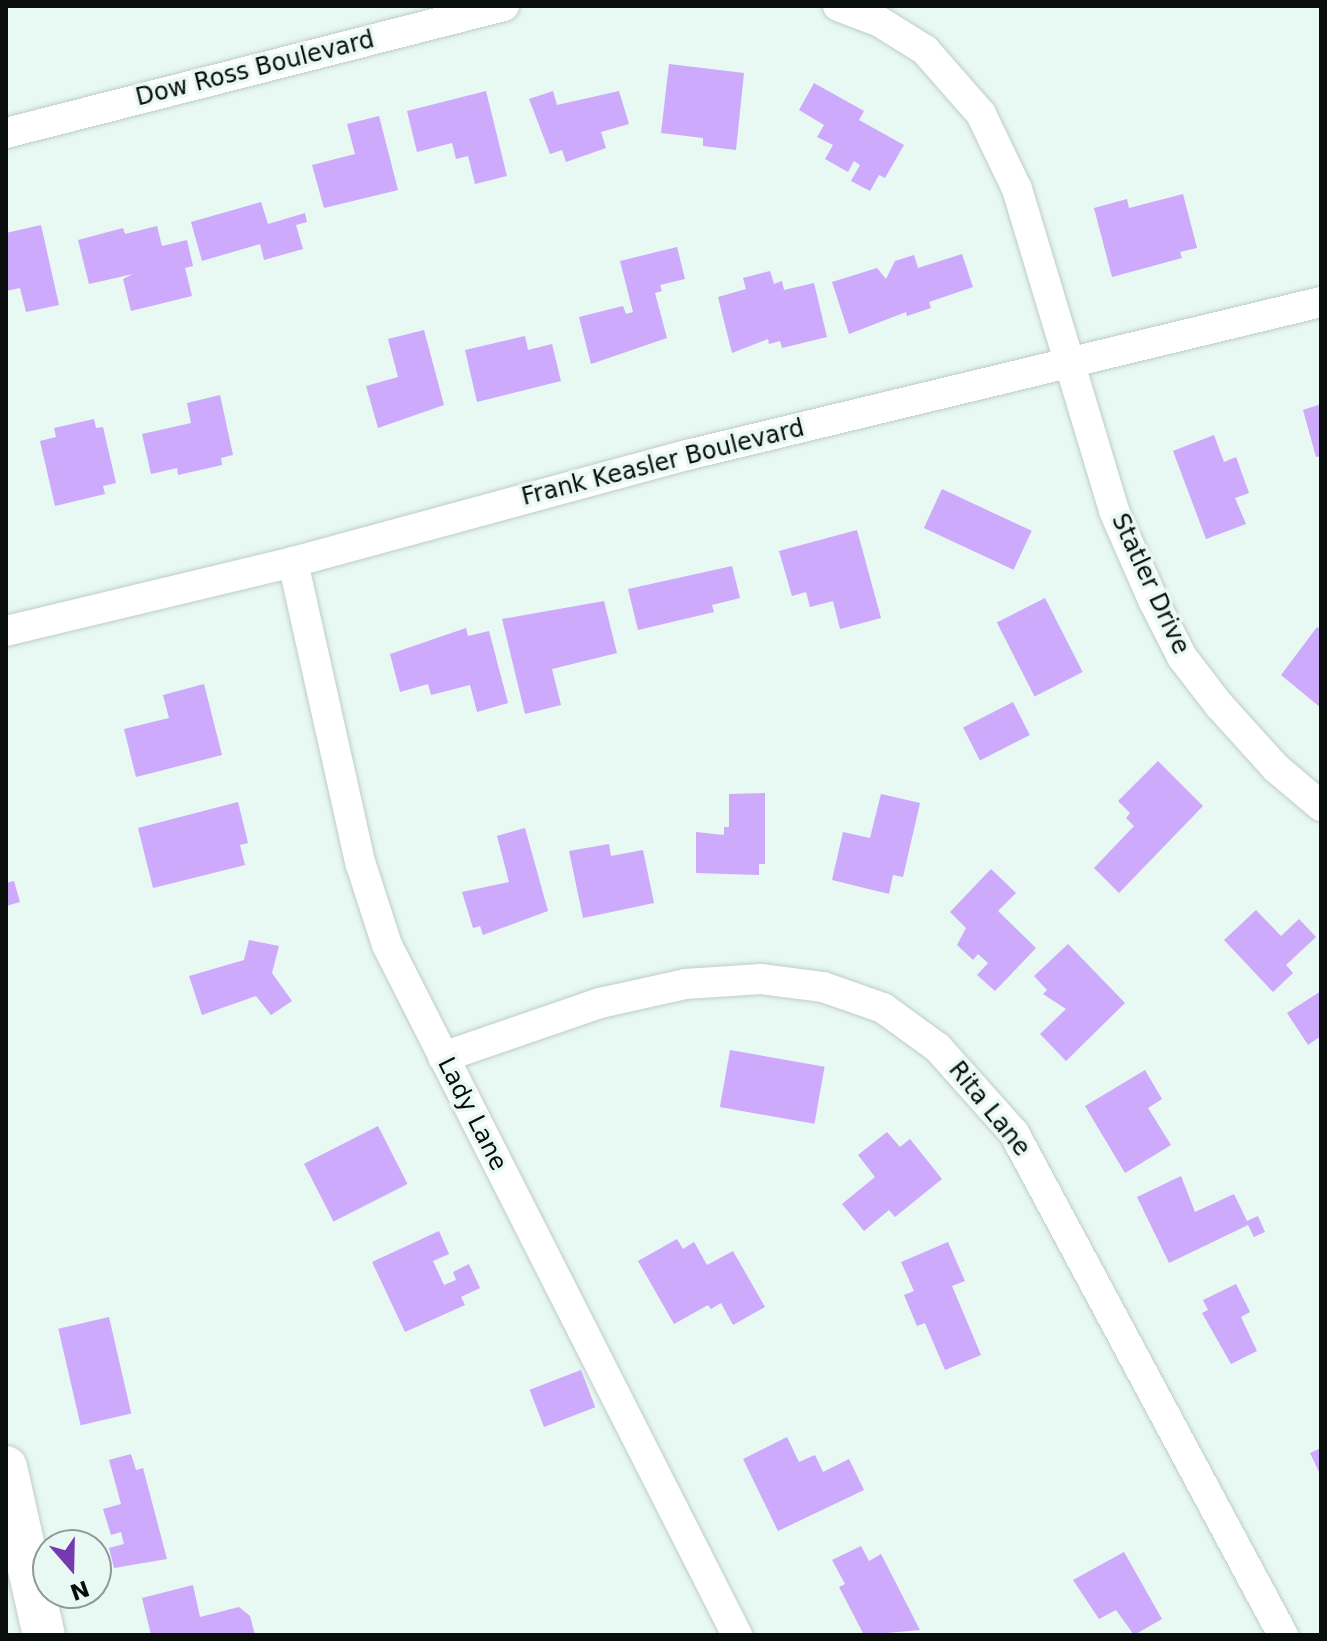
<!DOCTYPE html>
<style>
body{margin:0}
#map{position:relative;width:1327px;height:1641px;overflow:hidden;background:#e8f8f3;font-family:"DejaVu Sans",sans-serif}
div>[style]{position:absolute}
.building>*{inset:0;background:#cdaafb;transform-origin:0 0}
.roads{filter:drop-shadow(0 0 2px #bdcdc8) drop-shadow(0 0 2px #bdcdc8)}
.street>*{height:30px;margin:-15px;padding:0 15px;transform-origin:15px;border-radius:15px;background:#fff}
.secondary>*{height:42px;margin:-21px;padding:0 21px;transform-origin:21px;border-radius:21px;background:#fff}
span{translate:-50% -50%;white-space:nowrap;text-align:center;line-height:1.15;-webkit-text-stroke:7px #e8f8f3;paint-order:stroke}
.street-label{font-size:24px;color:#090e0d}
.frame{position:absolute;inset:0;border:8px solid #090e0d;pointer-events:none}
.north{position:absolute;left:32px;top:1529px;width:80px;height:80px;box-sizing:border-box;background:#e8f8f3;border:2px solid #8f9a97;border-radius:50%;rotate:160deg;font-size:22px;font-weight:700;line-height:32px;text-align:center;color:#090e0d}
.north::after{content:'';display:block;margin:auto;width:28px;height:36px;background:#763ab0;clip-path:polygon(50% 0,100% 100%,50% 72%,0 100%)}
</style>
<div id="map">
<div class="building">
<i style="clip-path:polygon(669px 64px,744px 73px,736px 150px,703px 146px,703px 138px,661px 133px)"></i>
<i style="clip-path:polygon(814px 83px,864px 111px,859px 120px,904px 145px,885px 178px,879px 175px,870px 191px,851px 181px,860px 165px,854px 161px,848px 172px,825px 159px,833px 145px,817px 137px,824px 125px,799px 110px)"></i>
<i style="clip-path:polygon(486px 91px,507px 176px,475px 184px,468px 156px,456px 159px,452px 143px,417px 152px,407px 111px)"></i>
<i style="clip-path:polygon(553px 91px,557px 105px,619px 91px,629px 124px,601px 132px,606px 148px,566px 162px,562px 150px,550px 154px,529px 99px)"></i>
<i style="clip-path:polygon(379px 116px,398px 190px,324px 208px,312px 165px,355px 154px,347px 124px)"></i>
<i style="clip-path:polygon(1183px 194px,1197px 248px,1180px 252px,1182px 258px,1112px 277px,1094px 208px,1127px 199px,1129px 208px)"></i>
<i style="clip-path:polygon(261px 202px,268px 224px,305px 213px,307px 222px,296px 225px,303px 249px,264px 260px,260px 244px,202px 261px,191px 222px)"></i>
<i style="clip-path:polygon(41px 225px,59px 305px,26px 312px,20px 288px,6px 291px,6px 233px)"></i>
<i style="clip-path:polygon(157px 226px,162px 246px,187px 240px,193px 266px,185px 268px,192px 296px,131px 311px,123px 279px,133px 274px,89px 284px,78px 240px,123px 228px,125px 234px)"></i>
<i style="clip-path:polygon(677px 247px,685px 279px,660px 285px,662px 291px,655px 293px,667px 338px,591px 364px,579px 317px,623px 306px,626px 314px,633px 312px,620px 261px)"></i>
<i style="clip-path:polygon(962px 254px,973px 287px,929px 302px,931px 308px,907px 316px,906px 312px,849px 334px,832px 282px,877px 268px,886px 279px,895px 261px,914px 255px,918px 268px)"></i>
<i style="clip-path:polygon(770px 271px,774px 284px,782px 281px,784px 290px,814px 283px,827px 337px,782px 348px,780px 341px,769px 344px,768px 339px,732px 353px,718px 297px,746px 289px,743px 278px)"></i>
<i style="clip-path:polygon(424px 330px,444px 405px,378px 428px,366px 386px,398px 377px,388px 339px)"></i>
<i style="clip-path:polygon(525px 336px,528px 350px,552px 344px,561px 381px,477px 402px,465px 350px)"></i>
<i style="clip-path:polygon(220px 395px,233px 455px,221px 458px,222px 465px,178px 475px,177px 468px,151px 474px,142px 434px,191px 423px,187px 403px)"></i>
<i style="clip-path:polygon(1321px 404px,1321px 456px,1316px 457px,1303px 410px)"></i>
<i style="clip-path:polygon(94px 419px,96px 428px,103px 427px,116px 483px,103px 486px,105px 494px,55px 506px,40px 441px,56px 437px,54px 428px)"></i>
<i style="clip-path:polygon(1214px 435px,1224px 462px,1236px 457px,1249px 493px,1235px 498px,1246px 524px,1206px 539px,1173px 451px)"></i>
<i style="left:942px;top:489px;width:99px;height:43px;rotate:25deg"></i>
<i style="clip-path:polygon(857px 530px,881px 618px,840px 629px,833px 601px,810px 607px,806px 592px,792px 596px,779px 551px)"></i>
<i style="clip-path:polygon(732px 566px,740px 598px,712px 605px,714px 612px,638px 630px,628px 589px)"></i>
<i style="left:1045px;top:598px;width:83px;height:54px;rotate:63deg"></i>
<i style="clip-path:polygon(604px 601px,617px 653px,552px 669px,561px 705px,525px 714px,502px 619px)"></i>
<i style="clip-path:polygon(1317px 627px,1321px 630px,1321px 708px,1281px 675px)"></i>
<i style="clip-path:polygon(466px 628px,468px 636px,489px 631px,508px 703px,477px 712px,470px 685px,431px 695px,428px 684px,400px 692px,390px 654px)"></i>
<i style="clip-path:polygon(204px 684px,222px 755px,136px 777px,124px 729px,169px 718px,163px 695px)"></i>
<i style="left:1013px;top:702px;width:37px;height:56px;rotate:63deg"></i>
<i style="clip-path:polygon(1158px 761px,1203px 806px,1119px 893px,1094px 868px,1134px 826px,1126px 818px,1130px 813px,1118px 801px)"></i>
<i style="clip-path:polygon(765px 793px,765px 864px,759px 864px,759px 875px,696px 873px,696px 832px,724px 835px,724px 827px,729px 827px,729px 794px)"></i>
<i style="clip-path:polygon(881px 794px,920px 803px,903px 877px,893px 875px,889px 894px,832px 880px,843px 832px,870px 838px)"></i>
<i style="clip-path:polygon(238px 802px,248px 843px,240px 845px,245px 865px,153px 888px,138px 828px)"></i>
<i style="clip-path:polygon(525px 828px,548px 911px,483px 935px,480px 926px,473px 928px,462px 892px,509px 882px,497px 836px)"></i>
<i style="clip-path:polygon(609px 844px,611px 856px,643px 850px,654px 903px,583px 918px,569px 851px)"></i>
<i style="clip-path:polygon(991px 869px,1016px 893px,998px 911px,1036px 948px,995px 991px,977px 975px,988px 963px,978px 954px,973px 960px,957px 945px,966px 928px,950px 912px)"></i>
<i style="clip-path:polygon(14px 881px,20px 902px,6px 906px,6px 883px)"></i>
<i style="clip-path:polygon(1256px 910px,1281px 936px,1299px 919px,1316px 937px,1286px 965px,1293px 973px,1273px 992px,1224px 940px)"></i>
<i style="clip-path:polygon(249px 940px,279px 946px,272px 973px,292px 1001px,271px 1015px,256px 996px,202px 1015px,189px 976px,244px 960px)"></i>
<i style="clip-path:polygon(1068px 944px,1125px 1003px,1066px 1061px,1040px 1034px,1066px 1009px,1043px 994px,1047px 990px,1034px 976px)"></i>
<i style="clip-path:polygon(1321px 991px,1321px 1036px,1308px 1045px,1287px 1013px)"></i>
<i style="left:730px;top:1050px;width:96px;height:58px;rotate:10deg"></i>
<i style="clip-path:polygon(1145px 1070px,1162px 1099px,1148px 1108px,1171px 1145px,1125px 1173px,1085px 1106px)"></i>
<i style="left:378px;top:1126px;width:65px;height:83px;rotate:63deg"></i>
<i style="clip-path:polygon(887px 1132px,900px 1147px,910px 1139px,942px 1179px,895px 1217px,889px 1210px,864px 1231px,842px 1204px,875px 1177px,858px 1155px)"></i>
<i style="clip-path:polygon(1181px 1176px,1195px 1212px,1234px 1194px,1247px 1221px,1258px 1216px,1265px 1232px,1254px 1237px,1248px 1225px,1169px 1263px,1137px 1197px)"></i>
<i style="clip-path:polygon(439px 1231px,449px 1254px,433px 1261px,444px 1285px,456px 1280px,453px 1272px,469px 1264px,480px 1288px,461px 1297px,465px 1305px,405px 1332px,372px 1262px)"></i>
<i style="clip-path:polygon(677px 1239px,683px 1249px,694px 1242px,707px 1265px,733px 1251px,765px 1307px,733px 1325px,721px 1303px,711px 1309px,708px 1305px,674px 1324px,638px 1261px)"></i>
<i style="clip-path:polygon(948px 1242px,965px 1281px,952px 1286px,981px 1355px,945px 1370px,925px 1323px,917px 1326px,904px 1295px,914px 1291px,901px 1262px)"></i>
<i style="clip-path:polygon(1236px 1284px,1250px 1312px,1241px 1317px,1257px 1351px,1231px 1364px,1202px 1313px,1208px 1310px,1203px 1300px)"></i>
<i style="left:109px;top:1317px;width:99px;height:52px;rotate:77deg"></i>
<i style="left:581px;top:1370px;width:40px;height:55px;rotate:69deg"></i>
<i style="clip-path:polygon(787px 1437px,799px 1462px,815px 1455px,823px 1472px,849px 1459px,864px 1490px,778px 1531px,743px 1459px)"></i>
<i style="clip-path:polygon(1321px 1448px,1321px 1476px,1310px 1453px)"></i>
<i style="clip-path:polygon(131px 1454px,136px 1470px,143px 1468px,167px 1559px,114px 1568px,109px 1548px,124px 1544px,121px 1532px,111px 1535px,103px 1509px,121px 1504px,109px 1460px)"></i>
<i style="clip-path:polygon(861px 1546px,869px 1561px,881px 1554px,920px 1630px,864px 1635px,839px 1587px,845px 1584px,832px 1560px)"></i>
<i style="clip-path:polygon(1124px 1552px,1162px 1619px,1134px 1635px,1116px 1610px,1099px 1619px,1073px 1580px)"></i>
<i style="clip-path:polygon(193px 1585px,200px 1617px,239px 1607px,250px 1616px,255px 1635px,151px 1635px,142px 1598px)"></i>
</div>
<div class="roads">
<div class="street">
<i style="left:838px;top:6px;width:45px;rotate:20.9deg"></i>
<i style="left:880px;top:22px;width:53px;rotate:31.9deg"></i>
<i style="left:925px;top:50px;width:85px;rotate:48.8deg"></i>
<i style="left:981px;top:114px;width:83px;rotate:64.4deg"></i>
<i style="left:1017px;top:189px;width:336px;rotate:73.2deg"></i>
<i style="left:1114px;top:511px;width:99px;rotate:66.3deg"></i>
<i style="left:1154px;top:602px;width:62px;rotate:63deg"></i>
<i style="left:1182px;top:657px;width:61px;rotate:52.4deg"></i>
<i style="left:1219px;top:705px;width:85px;rotate:47.9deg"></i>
<i style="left:1276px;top:768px;width:59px;rotate:40.2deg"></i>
<i style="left:6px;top:133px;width:514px;rotate:-14.31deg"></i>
<i style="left:293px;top:562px;width:311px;rotate:77.4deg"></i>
<i style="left:361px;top:865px;width:84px;rotate:72deg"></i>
<i style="left:387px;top:945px;width:774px;rotate:63.1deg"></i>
<i style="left:6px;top:631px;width:295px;rotate:-13.5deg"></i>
<i style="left:293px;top:562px;width:408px;rotate:-15.2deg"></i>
<i style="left:687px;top:455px;width:652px;rotate:-13.57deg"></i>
<i style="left:443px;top:1057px;width:166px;rotate:-19deg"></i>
<i style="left:600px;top:1003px;width:87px;rotate:-12.6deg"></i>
<i style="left:685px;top:984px;width:76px;rotate:-3.8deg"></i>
<i style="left:761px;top:979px;width:63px;rotate:7.4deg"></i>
<i style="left:823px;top:987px;width:64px;rotate:19.3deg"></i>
<i style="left:883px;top:1008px;width:68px;rotate:36deg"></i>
<i style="left:938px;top:1048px;width:114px;rotate:48.2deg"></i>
<i style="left:1014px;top:1133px;width:570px;rotate:61.82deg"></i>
</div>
<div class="secondary">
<i style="left:6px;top:1467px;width:172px;rotate:77.3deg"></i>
</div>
</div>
<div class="street-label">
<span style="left:255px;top:69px;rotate:-14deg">Dow Ross Boulevard</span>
<span style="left:663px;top:463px;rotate:-14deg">Frank Keasler Boulevard</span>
<span style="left:1150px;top:584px;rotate:65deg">Statler Drive</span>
<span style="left:989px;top:1109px;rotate:51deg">Rita Lane</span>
<span style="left:472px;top:1114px;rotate:63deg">Lady Lane</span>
</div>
<div class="frame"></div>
<div class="north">N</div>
</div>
